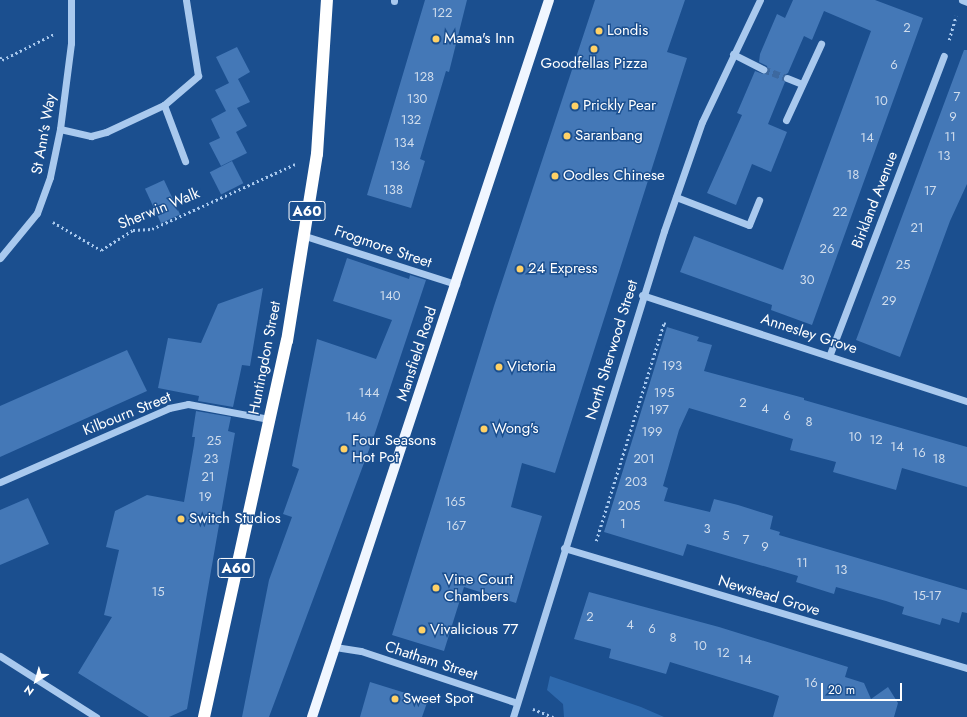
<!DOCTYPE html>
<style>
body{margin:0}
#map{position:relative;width:967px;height:717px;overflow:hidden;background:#1b4f8f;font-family:Jost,sans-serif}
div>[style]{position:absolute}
.green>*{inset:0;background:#2e69ad}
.building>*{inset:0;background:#4478b7;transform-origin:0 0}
.minor-tunnel>*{height:7px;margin-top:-3.5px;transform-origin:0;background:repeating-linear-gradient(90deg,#3d69a0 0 7px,transparent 0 10.5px)}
.path>*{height:2.5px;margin-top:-1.25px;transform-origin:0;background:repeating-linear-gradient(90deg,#a9c9ee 0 2px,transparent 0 5px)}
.minor>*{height:7px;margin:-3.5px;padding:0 3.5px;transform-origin:3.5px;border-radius:3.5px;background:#a9c9ee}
.major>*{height:10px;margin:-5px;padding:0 5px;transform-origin:5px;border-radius:5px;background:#f0f6ff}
.highway>*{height:12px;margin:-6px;padding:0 6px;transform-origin:6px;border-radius:6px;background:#fff}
.dots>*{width:11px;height:11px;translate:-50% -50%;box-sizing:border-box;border:2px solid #1b4f8f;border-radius:50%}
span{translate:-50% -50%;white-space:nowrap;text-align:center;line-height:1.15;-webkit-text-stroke:3px #1b4f8f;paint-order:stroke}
.number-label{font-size:13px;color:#d0dded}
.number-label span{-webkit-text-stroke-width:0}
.shield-label span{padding:1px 3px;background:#1b4f8f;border:1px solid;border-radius:3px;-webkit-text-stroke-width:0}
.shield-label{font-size:14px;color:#fff;font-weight:700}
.poi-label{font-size:15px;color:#fff}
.left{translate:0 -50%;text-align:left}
.street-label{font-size:15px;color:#fff}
.north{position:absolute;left:16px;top:661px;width:40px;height:40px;-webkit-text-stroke:3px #1b4f8f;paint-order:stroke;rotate:217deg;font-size:11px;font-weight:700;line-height:16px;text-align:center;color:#fff}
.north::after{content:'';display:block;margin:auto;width:14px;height:18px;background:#fff;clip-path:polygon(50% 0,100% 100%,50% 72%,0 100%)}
.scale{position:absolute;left:821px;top:683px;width:81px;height:18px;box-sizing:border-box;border:2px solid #fff;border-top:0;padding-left:5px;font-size:12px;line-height:14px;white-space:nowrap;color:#fff;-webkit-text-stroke:3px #1b4f8f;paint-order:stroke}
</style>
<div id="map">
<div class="green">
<i style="clip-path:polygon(550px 676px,641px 707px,664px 717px,564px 717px,563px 704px,547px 690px)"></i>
</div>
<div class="building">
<i style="clip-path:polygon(425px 0,467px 0,449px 72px,446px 71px,420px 159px,425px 161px,411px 208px,367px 195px)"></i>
<i style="clip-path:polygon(595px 0,685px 0,667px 52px,687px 58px,555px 473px,522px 463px,511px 507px,542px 516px,516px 603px,464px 587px,444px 651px,392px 635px,494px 306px)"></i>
<i style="clip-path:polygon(793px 0,875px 0,923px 18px,812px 325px,771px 310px,772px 305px,680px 272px,694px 236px,783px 270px,871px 31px,824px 11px,812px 40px,804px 36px,788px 73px,783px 76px,785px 82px,768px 124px,787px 132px,771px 172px,752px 164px,736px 205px,707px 193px,742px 115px,737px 113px,755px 71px,763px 74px,768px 71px,767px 66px,759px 62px,760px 54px,777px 14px,785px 18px)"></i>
<i style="clip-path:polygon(237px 47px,250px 72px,238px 79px,250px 102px,237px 108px,247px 126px,236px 132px,247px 153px,221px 166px,209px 143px,220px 138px,211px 119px,226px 111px,215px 90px,229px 83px,216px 57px)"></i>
<i style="clip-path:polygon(964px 50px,967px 50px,967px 184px,950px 221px,900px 357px,856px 340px)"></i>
<i style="left:232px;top:161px;width:25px;height:25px;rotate:63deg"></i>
<i style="left:164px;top:180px;width:38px;height:21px;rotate:65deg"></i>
<i style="clip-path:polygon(347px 258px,409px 279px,410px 275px,426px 280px,373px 439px,269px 717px,242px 717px,269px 580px,292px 517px,283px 514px,299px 469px,292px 466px,317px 339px,376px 359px,392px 320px,333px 301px)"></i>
<i style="clip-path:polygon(263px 288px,250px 366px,242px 365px,233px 407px,198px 401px,199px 396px,158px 388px,168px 338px,201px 343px,218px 304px)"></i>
<i style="clip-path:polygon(667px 327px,699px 337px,697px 341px,712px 345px,704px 371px,804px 398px,804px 400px,967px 447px,967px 487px,902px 468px,896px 490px,833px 472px,836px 462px,790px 450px,793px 439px,689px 408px,679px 430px,663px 486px,668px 488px,664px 501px,710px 512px,714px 499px,738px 505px,773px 516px,770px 529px,780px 532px,779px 535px,967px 590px,967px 613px,962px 612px,959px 623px,942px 618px,940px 625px,902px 614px,904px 607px,886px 601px,836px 587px,834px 594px,796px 582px,798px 576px,687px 544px,683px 556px,604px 532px)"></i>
<i style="clip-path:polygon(127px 350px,147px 391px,0 457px,0 406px)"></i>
<i style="clip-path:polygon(196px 411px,231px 417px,228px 431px,235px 433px,187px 709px,169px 717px,149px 717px,78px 673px,112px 617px,104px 615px,119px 550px,106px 547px,115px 511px,147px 495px,184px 502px,194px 445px,195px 437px,192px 437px)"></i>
<i style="clip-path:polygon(28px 498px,49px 544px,0 565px,0 510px)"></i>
<i style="clip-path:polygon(589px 592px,719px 627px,848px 667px,845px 677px,864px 683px,871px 699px,888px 687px,898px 703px,894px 717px,773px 717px,779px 696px,771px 693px,670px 662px,666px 674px,609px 658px,611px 649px,574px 639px)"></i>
<i style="clip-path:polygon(370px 682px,428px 700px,422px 717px,360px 717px)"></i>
</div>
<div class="minor-tunnel">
<i style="left:763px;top:69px;width:26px;rotate:21deg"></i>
</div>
<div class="path">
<i style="left:949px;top:40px;width:25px;rotate:-74deg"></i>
<i style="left:0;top:57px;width:4px;rotate:56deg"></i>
<i style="left:2px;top:60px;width:58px;rotate:-26.6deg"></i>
<i style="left:53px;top:222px;width:56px;rotate:30.3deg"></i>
<i style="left:101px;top:250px;width:38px;rotate:-32deg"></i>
<i style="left:133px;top:230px;width:19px;rotate:-3deg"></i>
<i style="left:152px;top:229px;width:157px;rotate:-24.4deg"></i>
<i style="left:596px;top:541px;width:228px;rotate:-72.7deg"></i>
<i style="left:664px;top:323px;width:2px;rotate:27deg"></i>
<i style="left:533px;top:709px;width:22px;rotate:22deg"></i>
</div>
<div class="minor">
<i style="left:962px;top:0;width:5px;rotate:22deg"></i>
<i style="left:394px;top:1px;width:1px;rotate:-90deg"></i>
<i style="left:733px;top:54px;width:34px;rotate:27deg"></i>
<i style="left:787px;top:78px;width:16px;rotate:22deg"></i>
<i style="left:164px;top:105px;width:45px;rotate:-40.5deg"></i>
<i style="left:198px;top:76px;width:77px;rotate:-99deg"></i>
<i style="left:786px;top:120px;width:84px;rotate:-65.3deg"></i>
<i style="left:60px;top:129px;width:32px;rotate:13deg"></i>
<i style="left:91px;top:136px;width:16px;rotate:-15deg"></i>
<i style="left:106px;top:132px;width:64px;rotate:-25deg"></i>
<i style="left:164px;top:105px;width:60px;rotate:69.4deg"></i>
<i style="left:676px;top:197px;width:78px;rotate:21deg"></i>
<i style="left:749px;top:225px;width:27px;rotate:-68deg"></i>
<i style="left:302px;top:235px;width:162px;rotate:17.7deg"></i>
<i style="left:0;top:258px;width:58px;rotate:-50.6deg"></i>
<i style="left:37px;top:213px;width:38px;rotate:-70deg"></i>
<i style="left:50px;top:177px;width:49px;rotate:-78.2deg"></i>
<i style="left:60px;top:129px;width:87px;rotate:-82.7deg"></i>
<i style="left:71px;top:43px;width:43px;rotate:-90deg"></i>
<i style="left:642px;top:295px;width:342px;rotate:18.1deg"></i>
<i style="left:830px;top:354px;width:319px;rotate:-69.1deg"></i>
<i style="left:0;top:482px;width:184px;rotate:-23.6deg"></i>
<i style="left:169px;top:408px;width:19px;rotate:-12deg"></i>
<i style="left:188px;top:404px;width:82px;rotate:10.5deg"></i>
<i style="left:564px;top:548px;width:420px;rotate:16.6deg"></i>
<i style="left:335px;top:647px;width:26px;rotate:9deg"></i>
<i style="left:361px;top:651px;width:164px;rotate:18.4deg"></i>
<i style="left:0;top:656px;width:114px;rotate:32.4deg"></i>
<i style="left:513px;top:717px;width:509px;rotate:-72.74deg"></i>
<i style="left:664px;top:231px;width:115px;rotate:-70.8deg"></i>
<i style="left:702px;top:122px;width:135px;rotate:-64.6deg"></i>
</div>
<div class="major">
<i style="left:312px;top:717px;width:755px;rotate:-71.71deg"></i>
</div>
<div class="highway">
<i style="left:204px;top:717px;width:385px;rotate:-77.6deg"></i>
<i style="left:287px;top:341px;width:189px;rotate:-80.9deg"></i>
<i style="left:317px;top:154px;width:154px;rotate:-86.3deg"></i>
</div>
<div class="dots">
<i style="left:599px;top:31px;background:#ffd166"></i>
<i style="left:436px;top:39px;background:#ffd166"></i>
<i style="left:594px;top:49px;background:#ffd166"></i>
<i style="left:575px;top:106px;background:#ffd166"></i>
<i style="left:567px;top:136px;background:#ffd166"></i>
<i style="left:555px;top:176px;background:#ffd166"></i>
<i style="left:520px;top:269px;background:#ffd166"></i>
<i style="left:499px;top:367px;background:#ffd166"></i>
<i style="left:484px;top:429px;background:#ffd166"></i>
<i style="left:344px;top:449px;background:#ffd166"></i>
<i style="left:181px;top:519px;background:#ffd166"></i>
<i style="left:436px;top:588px;background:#ffd166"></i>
<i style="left:422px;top:630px;background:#ffd166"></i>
<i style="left:395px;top:699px;background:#ffd166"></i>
</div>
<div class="number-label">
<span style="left:442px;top:13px">122</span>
<span style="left:907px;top:28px">2</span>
<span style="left:894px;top:65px">6</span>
<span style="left:424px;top:77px">128</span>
<span style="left:957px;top:97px">7</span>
<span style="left:417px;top:99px">130</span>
<span style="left:881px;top:101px">10</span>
<span style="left:953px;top:117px">9</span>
<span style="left:411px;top:120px">132</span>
<span style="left:950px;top:137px">11</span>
<span style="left:867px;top:138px">14</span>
<span style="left:404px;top:143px">134</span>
<span style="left:944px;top:156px">13</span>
<span style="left:400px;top:166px">136</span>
<span style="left:853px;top:175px">18</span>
<span style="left:393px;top:190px">138</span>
<span style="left:930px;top:191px">17</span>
<span style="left:840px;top:212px">22</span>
<span style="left:917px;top:228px">21</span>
<span style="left:827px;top:249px">26</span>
<span style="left:903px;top:265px">25</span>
<span style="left:807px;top:280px">30</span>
<span style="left:390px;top:296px">140</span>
<span style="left:889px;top:301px">29</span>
<span style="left:672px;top:366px">193</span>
<span style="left:369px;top:393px">144</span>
<span style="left:664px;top:393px">195</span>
<span style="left:743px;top:403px">2</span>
<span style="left:765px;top:409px">4</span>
<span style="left:659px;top:410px">197</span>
<span style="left:787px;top:416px">6</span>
<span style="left:356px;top:417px">146</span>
<span style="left:809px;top:422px">8</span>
<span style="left:652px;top:432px">199</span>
<span style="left:855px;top:437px">10</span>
<span style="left:876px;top:440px">12</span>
<span style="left:214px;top:441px">25</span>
<span style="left:897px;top:447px">14</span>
<span style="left:919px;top:453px">16</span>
<span style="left:211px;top:459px">23</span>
<span style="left:644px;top:459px">201</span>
<span style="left:939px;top:459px">18</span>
<span style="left:208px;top:477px">21</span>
<span style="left:636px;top:482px">203</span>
<span style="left:205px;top:497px">19</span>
<span style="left:455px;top:502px">165</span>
<span style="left:629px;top:506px">205</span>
<span style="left:623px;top:524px">1</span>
<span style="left:456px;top:526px">167</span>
<span style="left:707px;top:529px">3</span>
<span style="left:726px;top:536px">5</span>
<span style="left:746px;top:540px">7</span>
<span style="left:765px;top:547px">9</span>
<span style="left:802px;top:563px">11</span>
<span style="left:841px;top:570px">13</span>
<span style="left:158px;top:592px">15</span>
<span style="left:927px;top:596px">15-17</span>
<span style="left:590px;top:617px">2</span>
<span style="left:630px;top:625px">4</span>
<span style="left:652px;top:629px">6</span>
<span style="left:673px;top:638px">8</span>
<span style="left:700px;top:646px">10</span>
<span style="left:723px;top:653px">12</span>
<span style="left:745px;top:660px">14</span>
<span style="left:811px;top:683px">16</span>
</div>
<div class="shield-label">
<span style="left:307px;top:211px">A60</span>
<span style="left:236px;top:568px">A60</span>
</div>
<div class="poi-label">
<span class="left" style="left:607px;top:31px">Londis</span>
<span class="left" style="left:444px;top:39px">Mama's Inn</span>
<span style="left:594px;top:64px">Goodfellas Pizza</span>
<span class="left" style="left:583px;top:106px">Prickly Pear</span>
<span class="left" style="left:575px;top:136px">Saranbang</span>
<span class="left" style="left:563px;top:176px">Oodles Chinese</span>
<span class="left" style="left:528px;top:269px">24 Express</span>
<span class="left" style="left:507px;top:367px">Victoria</span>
<span class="left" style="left:492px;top:429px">Wong's</span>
<span class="left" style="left:352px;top:449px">Four Seasons<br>Hot Pot</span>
<span class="left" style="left:189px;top:519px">Switch Studios</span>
<span class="left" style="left:444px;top:588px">Vine Court<br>Chambers</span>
<span class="left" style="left:430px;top:630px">Vivalicious 77</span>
<span class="left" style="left:403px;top:699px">Sweet Spot</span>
</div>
<div class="street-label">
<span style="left:44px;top:134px;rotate:-80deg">St Ann's Way</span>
<span style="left:875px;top:200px;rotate:-69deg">Birkland Avenue</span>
<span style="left:159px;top:209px;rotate:-22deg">Sherwin Walk</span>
<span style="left:383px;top:247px;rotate:19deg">Frogmore Street</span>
<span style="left:809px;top:334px;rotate:18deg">Annesley Grove</span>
<span style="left:612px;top:350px;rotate:-73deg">North Sherwood Street</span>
<span style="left:417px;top:354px;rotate:-72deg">Mansfield Road</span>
<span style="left:265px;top:358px;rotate:-79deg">Huntingdon Street</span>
<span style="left:127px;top:414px;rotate:-22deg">Kilbourn Street</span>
<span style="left:769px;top:596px;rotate:17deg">Newstead Grove</span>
<span style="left:431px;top:661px;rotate:18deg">Chatham Street</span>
</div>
<div class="north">N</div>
<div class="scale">20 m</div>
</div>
